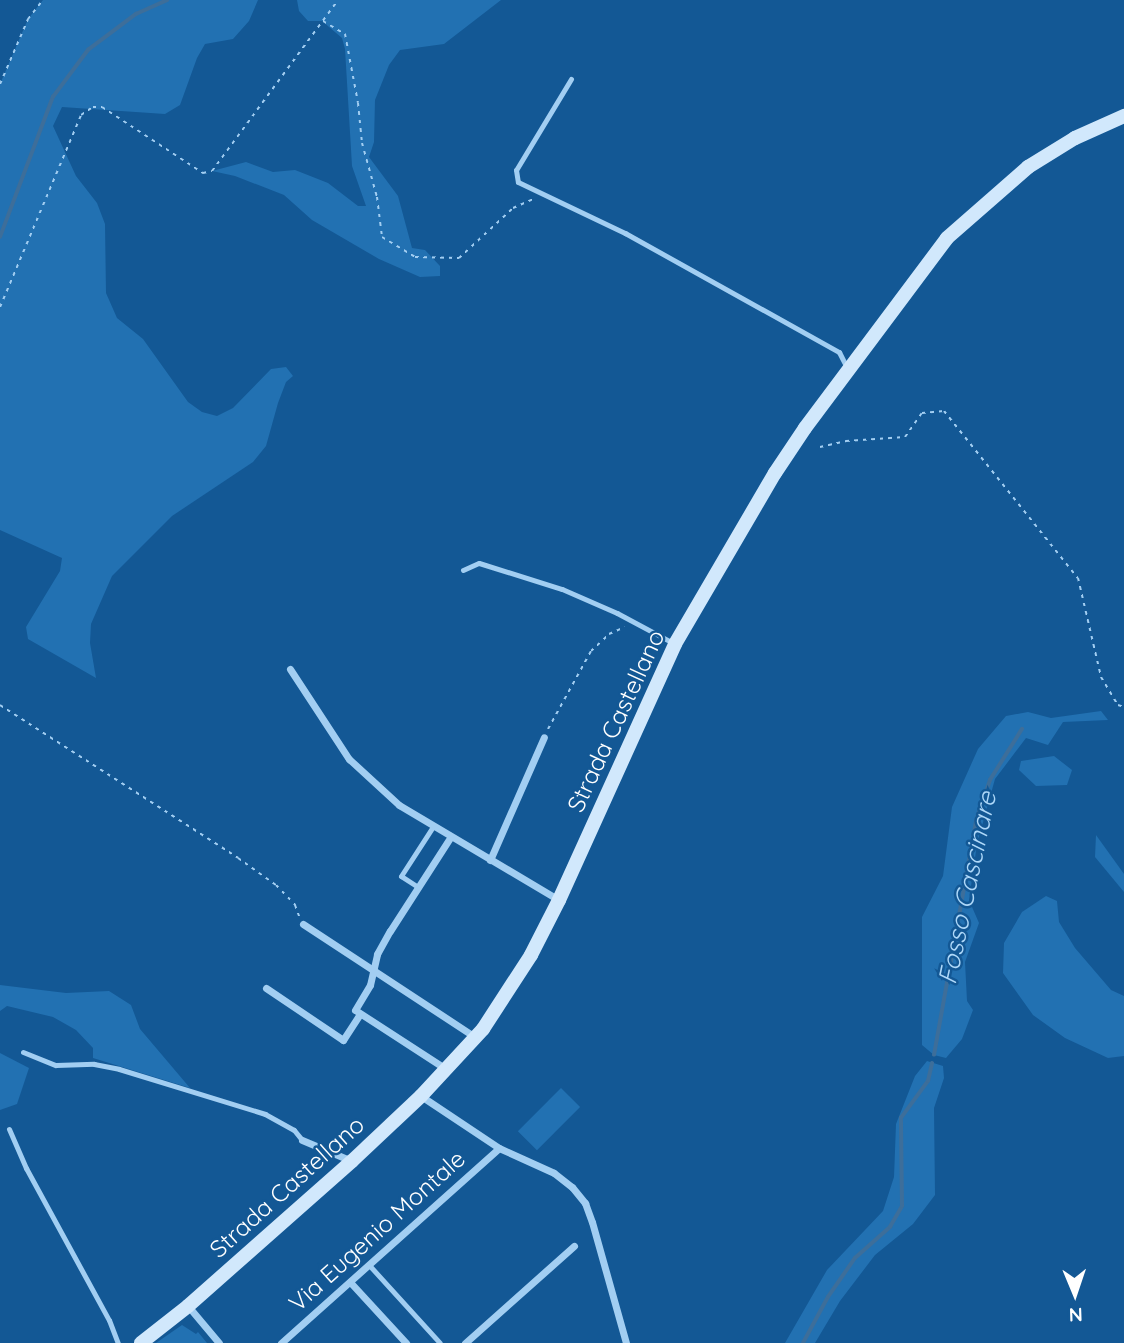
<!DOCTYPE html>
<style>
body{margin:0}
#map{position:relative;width:1124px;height:1343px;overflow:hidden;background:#135895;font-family:Quicksand,sans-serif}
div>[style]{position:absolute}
.green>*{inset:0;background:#2271b2;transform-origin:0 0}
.stream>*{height:3.5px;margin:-1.75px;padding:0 1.75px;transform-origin:1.75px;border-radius:1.75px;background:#3d6e9a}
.path>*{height:2px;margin-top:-1px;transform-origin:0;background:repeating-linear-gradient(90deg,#a2cef2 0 3.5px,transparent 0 8.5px)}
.lane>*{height:5px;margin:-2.5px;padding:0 2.5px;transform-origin:2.5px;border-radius:2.5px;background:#a2cef2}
.street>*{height:7px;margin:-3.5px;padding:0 3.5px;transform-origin:3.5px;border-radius:3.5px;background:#a2cef2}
.secondary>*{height:14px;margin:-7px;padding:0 7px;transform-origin:7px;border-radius:7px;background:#d1e8fc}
span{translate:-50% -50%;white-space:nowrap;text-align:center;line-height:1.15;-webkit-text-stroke:5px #135895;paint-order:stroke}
.street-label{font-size:24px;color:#fff}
.water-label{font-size:26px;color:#aed8f9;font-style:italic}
.north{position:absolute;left:1040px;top:1259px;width:70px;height:70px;-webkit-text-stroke:5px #135895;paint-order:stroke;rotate:178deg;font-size:19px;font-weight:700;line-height:28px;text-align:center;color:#fff}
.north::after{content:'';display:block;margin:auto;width:24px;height:32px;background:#fff;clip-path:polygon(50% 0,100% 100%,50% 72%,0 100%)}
</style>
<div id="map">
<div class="green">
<i style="clip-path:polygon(43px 0,258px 0,249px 21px,233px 39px,205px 44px,197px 58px,180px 105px,165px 114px,62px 107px,53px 126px,76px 176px,97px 203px,105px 224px,106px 293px,117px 318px,143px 339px,188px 402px,202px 412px,217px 416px,233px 408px,271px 369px,286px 367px,293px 376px,286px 382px,278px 403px,266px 446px,253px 462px,172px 516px,112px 576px,91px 624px,90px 643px,96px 678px,28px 639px,26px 627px,60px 571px,62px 558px,0 530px,0 84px,28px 19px)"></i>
<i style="clip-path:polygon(297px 0,501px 0,444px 44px,400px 50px,389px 65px,375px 100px,374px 142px,369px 157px,398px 196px,412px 248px,425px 250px,440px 266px,440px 276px,420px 277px,379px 259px,312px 220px,284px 195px,235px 176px,212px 171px,246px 162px,273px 172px,295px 170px,328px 183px,358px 206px,366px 206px,352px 166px,345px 49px,342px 38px,322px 21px,308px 21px,299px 11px)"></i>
<i style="clip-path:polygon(1101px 711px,1108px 720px,1063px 722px,1048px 745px,1026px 738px,995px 779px,977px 844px,969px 900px,979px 923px,965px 962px,967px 1001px,973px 1010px,962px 1039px,946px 1058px,934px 1055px,922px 1045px,922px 917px,943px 876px,952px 807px,978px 749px,1006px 716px,1028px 712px,1051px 718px)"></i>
<i style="clip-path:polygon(1054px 756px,1072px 770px,1067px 785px,1036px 786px,1019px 770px,1021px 761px)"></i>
<i style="clip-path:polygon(1096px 835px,1124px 874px,1124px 892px,1095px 857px)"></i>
<i style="clip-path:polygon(1046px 896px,1057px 901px,1059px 922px,1075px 948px,1111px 990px,1124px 996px,1124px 1056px,1108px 1058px,1065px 1038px,1033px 1015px,1003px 973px,1004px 943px,1022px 912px)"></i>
<i style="clip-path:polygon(0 985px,66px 993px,109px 991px,131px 1005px,140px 1029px,190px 1088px,93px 1058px,93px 1048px,76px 1030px,53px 1017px,7px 1006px,0 1011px)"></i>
<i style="clip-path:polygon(0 1053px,29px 1068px,17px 1104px,0 1110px)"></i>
<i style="clip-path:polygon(927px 1061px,943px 1066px,944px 1078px,934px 1108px,935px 1195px,913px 1224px,875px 1255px,840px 1301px,815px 1343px,785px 1343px,827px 1270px,883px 1211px,894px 1177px,896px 1124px,915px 1076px)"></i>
<i style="left:561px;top:1088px;width:27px;height:61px;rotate:45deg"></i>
<i style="clip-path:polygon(182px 1325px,196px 1334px,198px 1332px,207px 1343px,156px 1343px)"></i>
</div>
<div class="stream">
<i style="left:0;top:237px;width:150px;rotate:-69.3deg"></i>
<i style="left:53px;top:97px;width:59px;rotate:-53.3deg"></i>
<i style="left:88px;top:50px;width:60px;rotate:-36.9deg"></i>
<i style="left:136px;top:14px;width:34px;rotate:-24deg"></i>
<i style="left:934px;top:1055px;width:238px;rotate:-79.8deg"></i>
<i style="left:976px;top:821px;width:43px;rotate:-71.1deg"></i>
<i style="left:990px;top:780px;width:60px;rotate:-57.9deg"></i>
<i style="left:803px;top:1343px;width:52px;rotate:-61.5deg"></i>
<i style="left:828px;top:1297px;width:47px;rotate:-55.3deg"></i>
<i style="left:855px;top:1258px;width:47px;rotate:-41.5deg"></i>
<i style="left:890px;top:1227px;width:24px;rotate:-60deg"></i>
<i style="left:902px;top:1206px;width:88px;rotate:-90.7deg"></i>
<i style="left:901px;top:1118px;width:46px;rotate:-53.9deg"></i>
<i style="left:928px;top:1081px;width:18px;rotate:-77deg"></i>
</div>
<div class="path">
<i style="left:323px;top:21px;width:26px;rotate:31deg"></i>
<i style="left:345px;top:34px;width:70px;rotate:79.3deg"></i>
<i style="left:358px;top:103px;width:40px;rotate:84.3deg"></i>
<i style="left:362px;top:143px;width:56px;rotate:74.5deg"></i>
<i style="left:377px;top:197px;width:40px;rotate:82.9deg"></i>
<i style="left:382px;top:237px;width:39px;rotate:31deg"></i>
<i style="left:415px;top:257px;width:44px;rotate:1.3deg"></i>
<i style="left:459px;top:258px;width:74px;rotate:-42.8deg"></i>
<i style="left:513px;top:208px;width:22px;rotate:-24deg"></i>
<i style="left:0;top:84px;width:71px;rotate:-66.7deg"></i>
<i style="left:28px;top:19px;width:24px;rotate:-52deg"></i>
<i style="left:0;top:307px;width:208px;rotate:-67.1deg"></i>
<i style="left:81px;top:115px;width:14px;rotate:-34deg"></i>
<i style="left:93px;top:107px;width:9px"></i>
<i style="left:102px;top:107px;width:121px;rotate:33.2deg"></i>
<i style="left:203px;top:173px;width:9px;rotate:-13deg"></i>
<i style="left:212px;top:171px;width:212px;rotate:-53.6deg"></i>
<i style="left:820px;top:447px;width:27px;rotate:-13deg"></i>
<i style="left:846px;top:441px;width:59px;rotate:-3.9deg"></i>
<i style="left:905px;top:437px;width:29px;rotate:-55deg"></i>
<i style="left:922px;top:413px;width:22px;rotate:-5deg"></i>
<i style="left:944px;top:411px;width:214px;rotate:51.3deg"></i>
<i style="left:1078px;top:578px;width:102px;rotate:76.9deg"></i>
<i style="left:1101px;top:677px;width:33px;rotate:59deg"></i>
<i style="left:1118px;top:705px;width:6px;rotate:18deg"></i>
<i style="left:0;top:705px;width:283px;rotate:32.7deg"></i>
<i style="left:238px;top:858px;width:47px;rotate:35.4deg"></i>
<i style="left:276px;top:885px;width:28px;rotate:46deg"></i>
<i style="left:295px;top:905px;width:12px;rotate:70deg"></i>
<i style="left:548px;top:729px;width:89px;rotate:-61.1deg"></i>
<i style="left:591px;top:651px;width:25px;rotate:-43deg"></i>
<i style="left:609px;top:634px;width:17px;rotate:-24deg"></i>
</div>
<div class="lane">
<i style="left:571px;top:79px;width:106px;rotate:121.1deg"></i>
<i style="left:516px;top:170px;width:12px;rotate:81deg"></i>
<i style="left:518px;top:182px;width:119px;rotate:25.5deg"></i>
<i style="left:625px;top:233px;width:245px;rotate:29.1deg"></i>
<i style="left:839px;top:352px;width:18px;rotate:63deg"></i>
<i style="left:463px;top:570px;width:17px;rotate:-24deg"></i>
<i style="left:479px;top:563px;width:87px;rotate:17.4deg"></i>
<i style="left:562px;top:589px;width:60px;rotate:23.6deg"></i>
<i style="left:617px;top:613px;width:66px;rotate:28.1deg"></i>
<i style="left:418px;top:887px;width:20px;rotate:-147deg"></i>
<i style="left:401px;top:876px;width:57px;rotate:-57.1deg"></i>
<i style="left:23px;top:1052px;width:35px;rotate:22deg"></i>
<i style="left:56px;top:1065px;width:38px;rotate:-2deg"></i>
<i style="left:94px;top:1064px;width:25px;rotate:11deg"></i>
<i style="left:119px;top:1069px;width:153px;rotate:17.1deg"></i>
<i style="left:265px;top:1114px;width:33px;rotate:29deg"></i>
<i style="left:294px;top:1130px;width:13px;rotate:51deg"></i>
<i style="left:9px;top:1129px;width:43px;rotate:66.4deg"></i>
<i style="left:26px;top:1168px;width:173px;rotate:61.4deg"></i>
<i style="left:109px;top:1320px;width:25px;rotate:69deg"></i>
<i style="left:369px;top:1265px;width:105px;rotate:47.7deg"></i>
</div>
<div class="street">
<i style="left:290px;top:669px;width:108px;rotate:56.8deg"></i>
<i style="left:349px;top:759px;width:68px;rotate:42.6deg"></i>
<i style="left:399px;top:805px;width:186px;rotate:30.7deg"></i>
<i style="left:490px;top:860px;width:134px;rotate:-66.3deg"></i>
<i style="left:303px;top:924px;width:206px;rotate:33.3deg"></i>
<i style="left:266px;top:988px;width:93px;rotate:34deg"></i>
<i style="left:343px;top:1040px;width:31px;rotate:-57deg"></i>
<i style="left:446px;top:1069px;width:108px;rotate:-147deg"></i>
<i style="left:355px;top:1010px;width:29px;rotate:-59deg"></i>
<i style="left:370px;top:985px;width:32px;rotate:-77deg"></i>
<i style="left:377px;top:954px;width:26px;rotate:-61deg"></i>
<i style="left:390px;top:931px;width:111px;rotate:-57.2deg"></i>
<i style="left:421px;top:1096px;width:94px;rotate:33.7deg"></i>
<i style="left:499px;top:1148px;width:60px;rotate:24.4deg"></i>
<i style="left:554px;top:1173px;width:23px;rotate:38deg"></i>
<i style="left:572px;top:1187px;width:21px;rotate:51deg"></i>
<i style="left:585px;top:1203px;width:20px;rotate:70deg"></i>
<i style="left:592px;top:1222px;width:126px;rotate:74.3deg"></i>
<i style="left:302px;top:1140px;width:54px;rotate:22.8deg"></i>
<i style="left:350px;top:1282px;width:83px;rotate:47.4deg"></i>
<i style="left:188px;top:1306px;width:48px;rotate:50deg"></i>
<i style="left:281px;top:1343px;width:292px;rotate:-41.8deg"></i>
<i style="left:465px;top:1343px;width:146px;rotate:-41.7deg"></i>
</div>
<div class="secondary">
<i style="left:141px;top:1343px;width:60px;rotate:-38.2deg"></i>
<i style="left:188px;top:1306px;width:219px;rotate:-41.5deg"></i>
<i style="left:352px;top:1161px;width:95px;rotate:-43.3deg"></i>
<i style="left:421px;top:1096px;width:91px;rotate:-47.2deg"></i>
<i style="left:483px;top:1029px;width:88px;rotate:-57deg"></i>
<i style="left:531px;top:955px;width:62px;rotate:-63deg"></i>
<i style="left:559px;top:900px;width:281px;rotate:-65.6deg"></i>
<i style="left:675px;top:644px;width:198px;rotate:-59.7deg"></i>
<i style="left:775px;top:473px;width:54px;rotate:-56.3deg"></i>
<i style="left:805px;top:428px;width:237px;rotate:-53.2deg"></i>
<i style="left:947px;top:238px;width:108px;rotate:-41.2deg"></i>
<i style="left:1028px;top:167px;width:55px;rotate:-31.7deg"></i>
<i style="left:1075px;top:138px;width:54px;rotate:-24.2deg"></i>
</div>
<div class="street-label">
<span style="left:616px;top:721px;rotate:-65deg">Strada Castellano</span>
<span style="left:287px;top:1187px;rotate:-42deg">Strada Castellano</span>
<span style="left:377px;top:1231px;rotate:-42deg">Via Eugenio Montale</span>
</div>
<div class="water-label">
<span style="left:967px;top:888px;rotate:-78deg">Fosso Cascinare</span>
</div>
<div class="north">N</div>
</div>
